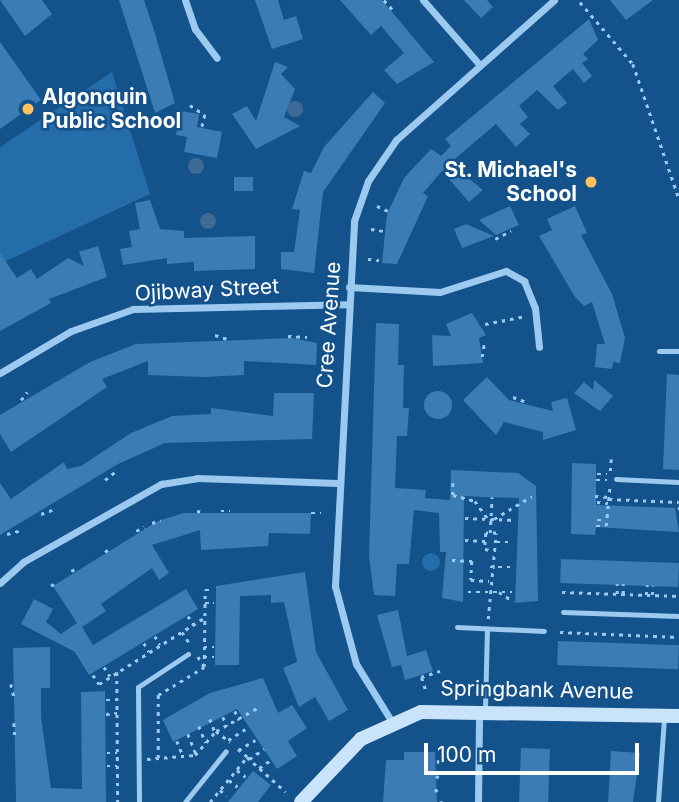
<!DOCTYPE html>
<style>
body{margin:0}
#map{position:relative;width:679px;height:802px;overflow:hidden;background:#13528b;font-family:Inter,sans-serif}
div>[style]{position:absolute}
.green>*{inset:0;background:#256caa}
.round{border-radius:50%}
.water>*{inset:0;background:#3d6b95}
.building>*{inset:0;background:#3c7cb4;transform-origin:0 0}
.path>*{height:2.5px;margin-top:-1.25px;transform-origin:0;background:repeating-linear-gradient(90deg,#9bc9f0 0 3.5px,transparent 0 8.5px)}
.service>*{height:5px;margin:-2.5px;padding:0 2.5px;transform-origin:2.5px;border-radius:2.5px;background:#9bc9f0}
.minor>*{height:7px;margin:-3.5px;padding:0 3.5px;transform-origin:3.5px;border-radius:3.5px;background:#9bc9f0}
.secondary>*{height:14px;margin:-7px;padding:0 7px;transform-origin:7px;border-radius:7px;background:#c9e3fb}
.dots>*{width:19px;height:19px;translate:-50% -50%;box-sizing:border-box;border:4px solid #13528b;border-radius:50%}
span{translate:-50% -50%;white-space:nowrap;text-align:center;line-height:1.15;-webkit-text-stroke:5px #13528b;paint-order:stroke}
.poi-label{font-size:21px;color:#fff;font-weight:700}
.left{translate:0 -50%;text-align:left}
.right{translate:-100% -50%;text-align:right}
.street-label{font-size:21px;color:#fff}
.scale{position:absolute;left:424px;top:743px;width:215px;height:32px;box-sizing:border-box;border:4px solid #fff;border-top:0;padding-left:9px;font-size:21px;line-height:24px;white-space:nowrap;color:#fff;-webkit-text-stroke:5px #13528b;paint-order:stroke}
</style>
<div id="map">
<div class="green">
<i style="clip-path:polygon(112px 72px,150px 194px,0 264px,0 147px)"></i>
<i class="round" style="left:422px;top:553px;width:18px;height:18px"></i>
</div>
<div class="water">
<i class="round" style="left:287px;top:101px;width:16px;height:16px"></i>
<i class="round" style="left:188px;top:158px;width:16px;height:16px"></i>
<i class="round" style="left:200px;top:213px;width:16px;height:16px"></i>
</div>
<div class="building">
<i style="clip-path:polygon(0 0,42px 0,52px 14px,25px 36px)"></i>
<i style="clip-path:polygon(119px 0,144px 0,154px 30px,175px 103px,155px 113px)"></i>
<i style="clip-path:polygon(255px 0,278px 0,284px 20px,296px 16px,303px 39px,272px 49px)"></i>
<i style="clip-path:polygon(340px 0,382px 0,434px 62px,397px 84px,384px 70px,404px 53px,381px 26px,371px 35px)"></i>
<i style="clip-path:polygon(464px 0,487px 0,493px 7px,481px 18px)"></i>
<i style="clip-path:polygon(610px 0,653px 0,626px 20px)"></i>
<i style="clip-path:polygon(589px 19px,598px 40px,583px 54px,588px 59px,582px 63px,592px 76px,584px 83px,573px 69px,553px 86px,567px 103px,558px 110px,537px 90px,519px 106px,528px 117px,520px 124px,530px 134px,516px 147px,496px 124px,450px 163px,483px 190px,469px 202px,442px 171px,423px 193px,428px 196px,397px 264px,382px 263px,387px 214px,404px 178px,431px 149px,441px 156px,451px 146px,445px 139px)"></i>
<i style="clip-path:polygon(0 42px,41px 100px,0 129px)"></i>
<i style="clip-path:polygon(275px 62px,288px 67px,281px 74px,295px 89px,284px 117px,300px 126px,256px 149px,232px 114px,247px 106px,256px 121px)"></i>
<i style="clip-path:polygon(373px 92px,385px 103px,323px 192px,314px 273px,281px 269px,281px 252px,294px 252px,300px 210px,292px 209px,304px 171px,311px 173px,324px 147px)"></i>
<i style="clip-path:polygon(180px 111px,199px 114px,197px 127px,222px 132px,217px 158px,184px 152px,187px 137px,176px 135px)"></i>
<i style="left:234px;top:177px;width:19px;height:14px"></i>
<i style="clip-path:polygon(150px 200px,160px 229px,184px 231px,184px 238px,255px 236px,255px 269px,194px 271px,194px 262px,167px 264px,167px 258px,123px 265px,120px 249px,132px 247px,129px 231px,140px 229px,135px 203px)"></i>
<i style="clip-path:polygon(510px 206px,519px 225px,496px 235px,479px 220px)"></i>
<i style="clip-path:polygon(575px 206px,587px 233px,581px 235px,612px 294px,625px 338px,620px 363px,613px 362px,612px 369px,595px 367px,597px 344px,605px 344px,592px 302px,584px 306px,575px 297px,539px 236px,552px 230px,547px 219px)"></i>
<i style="clip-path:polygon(466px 224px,494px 236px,462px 248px,454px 229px)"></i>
<i style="clip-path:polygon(98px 246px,107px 277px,49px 299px,51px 303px,0 331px,0 253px,17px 278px,31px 269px,37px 279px,68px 258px,84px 266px,79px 252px)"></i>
<i style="clip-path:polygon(472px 313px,486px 335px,479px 338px,483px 363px,433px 366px,432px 335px,451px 336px,446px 324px)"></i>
<i style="clip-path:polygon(376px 323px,399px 324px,398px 365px,404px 365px,403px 408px,409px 408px,407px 436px,397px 436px,395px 488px,426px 490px,425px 498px,450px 500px,451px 470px,518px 473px,536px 486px,538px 601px,515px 603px,519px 498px,484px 497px,464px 496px,463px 602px,442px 598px,446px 552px,440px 552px,439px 513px,414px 510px,409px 564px,397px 564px,395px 596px,374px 595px,369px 556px)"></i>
<i style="clip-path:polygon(292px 338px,317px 343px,316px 365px,244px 361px,244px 375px,204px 377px,148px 375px,148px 361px,102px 379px,107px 387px,11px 452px,0 434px,0 415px,90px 362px,136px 344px)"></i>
<i style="clip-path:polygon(667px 374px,679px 375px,679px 470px,663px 469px)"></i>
<i style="clip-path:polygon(487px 377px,509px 400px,553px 411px,551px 402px,567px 398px,576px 430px,543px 440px,543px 432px,504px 422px,496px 435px,463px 400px)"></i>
<i style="clip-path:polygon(594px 380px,613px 396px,600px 411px,574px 393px,584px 382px,593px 390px)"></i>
<i class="round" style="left:424px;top:391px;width:28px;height:28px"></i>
<i style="clip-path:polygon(274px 393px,314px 393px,312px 439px,165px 443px,118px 464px,0 535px,0 483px,11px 499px,64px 462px,67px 469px,81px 466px,131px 433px,172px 416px,211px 414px,211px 408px,273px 416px)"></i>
<i style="clip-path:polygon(572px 463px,596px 464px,596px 505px,675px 508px,679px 532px,596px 527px,595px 535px,571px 534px)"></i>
<i style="clip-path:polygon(184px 513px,311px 513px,310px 534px,269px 533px,268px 546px,201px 550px,200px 530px,152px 545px,169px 573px,159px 580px,152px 568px,101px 604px,106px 611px,82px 627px,93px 645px,186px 589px,198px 609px,89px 675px,75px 652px,21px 624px,34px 599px,53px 609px,46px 622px,61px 634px,77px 623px,53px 586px,158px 521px)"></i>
<i style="left:561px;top:559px;width:118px;height:24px;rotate:2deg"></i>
<i style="clip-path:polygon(305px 572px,316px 652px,348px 710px,329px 721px,315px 697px,299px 707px,283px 668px,297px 662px,284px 602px,271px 603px,271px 595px,240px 596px,239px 665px,215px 665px,216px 586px)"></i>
<i style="clip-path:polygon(398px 610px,407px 656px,426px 650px,433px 671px,405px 680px,401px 665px,392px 667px,377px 615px)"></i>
<i style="left:558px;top:641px;width:121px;height:24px;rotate:2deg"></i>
<i style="clip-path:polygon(50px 647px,50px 688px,41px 688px,41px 717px,51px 788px,82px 789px,81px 692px,105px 691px,106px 802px,16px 802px,13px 648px)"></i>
<i style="clip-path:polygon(263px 678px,278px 713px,292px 705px,307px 728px,288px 741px,297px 756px,277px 769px,237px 709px,173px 742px,163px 720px,210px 693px)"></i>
<i style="left:521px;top:748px;width:29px;height:54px;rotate:2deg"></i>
<i style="clip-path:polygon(611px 751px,640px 753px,633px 802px,608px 802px)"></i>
<i style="clip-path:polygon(404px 752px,435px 752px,437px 802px,383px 802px,386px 760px,404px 760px)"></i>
<i style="clip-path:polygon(253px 771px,271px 785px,258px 802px,228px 802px)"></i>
</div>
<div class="path">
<i style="left:384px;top:0;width:13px;rotate:48deg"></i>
<i style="left:580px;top:2px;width:82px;rotate:49.5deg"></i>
<i style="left:633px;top:64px;width:142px;rotate:71.1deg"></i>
<i style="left:190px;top:105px;width:18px;rotate:34deg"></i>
<i style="left:205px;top:115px;width:12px;rotate:104deg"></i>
<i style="left:377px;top:206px;width:12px;rotate:24deg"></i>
<i style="left:371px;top:229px;width:12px;rotate:9deg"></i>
<i style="left:495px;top:239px;width:18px;rotate:-27deg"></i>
<i style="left:368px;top:259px;width:11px;rotate:5deg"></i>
<i style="left:485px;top:324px;width:42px;rotate:-11deg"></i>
<i style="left:215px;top:335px;width:13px;rotate:18deg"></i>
<i style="left:288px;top:336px;width:19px;rotate:3deg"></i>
<i style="left:482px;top:357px;width:13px;rotate:-81deg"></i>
<i style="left:513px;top:397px;width:15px;rotate:20deg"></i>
<i style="left:21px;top:400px;width:10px;rotate:-53deg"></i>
<i style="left:610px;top:471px;width:12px;rotate:-85deg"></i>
<i style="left:597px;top:474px;width:10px"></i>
<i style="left:105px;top:480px;width:14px;rotate:-39deg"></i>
<i style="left:596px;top:480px;width:11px"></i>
<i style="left:453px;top:483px;width:12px;rotate:90deg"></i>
<i style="left:453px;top:495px;width:23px;rotate:15deg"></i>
<i style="left:475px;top:501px;width:22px;rotate:54deg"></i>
<i style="left:595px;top:496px;width:14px;rotate:4deg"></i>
<i style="left:609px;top:499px;width:70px;rotate:2.5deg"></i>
<i style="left:597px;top:502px;width:11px;rotate:5deg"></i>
<i style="left:679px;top:510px;width:6px;rotate:-90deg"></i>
<i style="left:197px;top:511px;width:7px;rotate:8deg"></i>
<i style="left:221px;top:511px;width:9px"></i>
<i style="left:311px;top:513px;width:10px"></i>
<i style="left:41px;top:514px;width:15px;rotate:-20deg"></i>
<i style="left:465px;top:518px;width:50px;rotate:2.3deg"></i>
<i style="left:494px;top:519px;width:44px;rotate:-31.2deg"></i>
<i style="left:597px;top:520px;width:9px"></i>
<i style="left:152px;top:523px;width:9px;rotate:-21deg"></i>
<i style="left:596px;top:526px;width:10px"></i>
<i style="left:606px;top:526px;width:42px;rotate:-84.6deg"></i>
<i style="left:136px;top:531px;width:9px;rotate:-27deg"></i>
<i style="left:490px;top:533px;width:36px;rotate:-87deg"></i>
<i style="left:7px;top:534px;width:16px;rotate:-15deg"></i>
<i style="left:465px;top:540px;width:20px;rotate:3deg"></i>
<i style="left:496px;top:542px;width:17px"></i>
<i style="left:105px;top:552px;width:6px;rotate:-39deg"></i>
<i style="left:452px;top:560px;width:20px;rotate:3deg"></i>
<i style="left:472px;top:561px;width:19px;rotate:93deg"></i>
<i style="left:471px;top:580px;width:18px;rotate:3deg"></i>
<i style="left:490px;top:567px;width:21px"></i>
<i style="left:71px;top:571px;width:7px;rotate:-27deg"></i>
<i style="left:51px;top:586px;width:6px;rotate:-39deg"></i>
<i style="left:468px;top:592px;width:44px"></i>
<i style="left:499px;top:592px;width:17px;rotate:33deg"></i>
<i style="left:562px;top:592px;width:117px;rotate:2deg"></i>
<i style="left:617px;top:594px;width:10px;rotate:-90deg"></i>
<i style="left:623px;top:594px;width:10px;rotate:-90deg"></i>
<i style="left:646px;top:595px;width:10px;rotate:-84deg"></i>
<i style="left:652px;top:595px;width:9px;rotate:-84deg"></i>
<i style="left:205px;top:603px;width:9px"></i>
<i style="left:188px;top:616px;width:11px;rotate:56deg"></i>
<i style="left:488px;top:619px;width:86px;rotate:-84.7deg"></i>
<i style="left:496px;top:533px;width:10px;rotate:180deg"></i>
<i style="left:486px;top:533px;width:16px;rotate:94deg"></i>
<i style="left:485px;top:549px;width:5px;rotate:11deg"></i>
<i style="left:182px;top:632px;width:14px;rotate:56deg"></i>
<i style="left:560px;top:632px;width:119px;rotate:2.4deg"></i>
<i style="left:155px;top:636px;width:10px;rotate:61deg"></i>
<i style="left:144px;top:643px;width:10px;rotate:61deg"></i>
<i style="left:204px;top:647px;width:10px"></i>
<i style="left:204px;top:657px;width:10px"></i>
<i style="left:104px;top:667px;width:11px;rotate:56deg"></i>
<i style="left:204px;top:667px;width:77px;rotate:-89.3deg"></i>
<i style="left:205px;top:590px;width:7px"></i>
<i style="left:117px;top:672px;width:130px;rotate:89.6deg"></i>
<i style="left:93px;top:675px;width:11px;rotate:56deg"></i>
<i style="left:99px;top:684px;width:124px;rotate:-32.2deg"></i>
<i style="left:11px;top:684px;width:13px;rotate:77deg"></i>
<i style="left:425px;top:689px;width:13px;rotate:-108deg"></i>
<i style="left:421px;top:677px;width:20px;rotate:-18deg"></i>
<i style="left:106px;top:700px;width:11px"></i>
<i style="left:235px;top:711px;width:10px;rotate:66deg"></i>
<i style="left:106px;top:714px;width:11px;rotate:-5deg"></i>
<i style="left:223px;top:717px;width:10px;rotate:66deg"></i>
<i style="left:210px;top:719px;width:14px;rotate:69deg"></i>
<i style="left:14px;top:723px;width:13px;rotate:86deg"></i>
<i style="left:199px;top:726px;width:18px;rotate:68deg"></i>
<i style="left:216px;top:731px;width:51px;rotate:-29.1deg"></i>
<i style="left:188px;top:734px;width:22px;rotate:68deg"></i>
<i style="left:228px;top:740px;width:22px;rotate:-32deg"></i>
<i style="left:177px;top:741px;width:16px;rotate:68deg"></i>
<i style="left:238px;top:750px;width:20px;rotate:-30deg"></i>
<i style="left:107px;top:753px;width:10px"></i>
<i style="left:247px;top:757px;width:52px;rotate:41.9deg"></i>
<i style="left:158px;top:758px;width:63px;rotate:-90deg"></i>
<i style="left:158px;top:695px;width:54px;rotate:-31.3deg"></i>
<i style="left:204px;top:667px;width:13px;rotate:-122deg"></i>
<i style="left:147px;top:759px;width:48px;rotate:-4.8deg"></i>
<i style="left:195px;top:755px;width:32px;rotate:-49deg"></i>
<i style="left:216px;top:731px;width:18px;rotate:38deg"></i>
<i style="left:249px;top:759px;width:18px;rotate:-34deg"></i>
<i style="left:438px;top:760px;width:6px;rotate:72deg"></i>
<i style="left:107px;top:766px;width:10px"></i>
<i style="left:259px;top:768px;width:14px;rotate:-34deg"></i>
<i style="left:237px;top:770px;width:11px;rotate:38deg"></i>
<i style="left:436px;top:778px;width:8px;rotate:-45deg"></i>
<i style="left:229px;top:780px;width:11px;rotate:38deg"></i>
<i style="left:435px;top:789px;width:8px;rotate:40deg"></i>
<i style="left:220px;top:790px;width:9px;rotate:41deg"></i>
<i style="left:210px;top:802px;width:58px;rotate:-50.6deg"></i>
<i style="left:247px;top:757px;width:16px;rotate:-140deg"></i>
<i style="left:441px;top:802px;width:1px;rotate:-90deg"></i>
</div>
<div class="service">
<i style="left:659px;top:351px;width:20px"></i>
<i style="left:616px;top:479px;width:63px;rotate:2.7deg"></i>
<i style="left:563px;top:612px;width:116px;rotate:2deg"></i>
<i style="left:457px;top:627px;width:87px;rotate:2.6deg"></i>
<i style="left:485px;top:709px;width:80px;rotate:-88.6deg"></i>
<i style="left:139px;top:802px;width:115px;rotate:-90.5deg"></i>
<i style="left:138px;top:687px;width:60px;rotate:-33.4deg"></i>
<i style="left:185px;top:802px;width:65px;rotate:-51.2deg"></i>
<i style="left:658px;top:802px;width:84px;rotate:-85.9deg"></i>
</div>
<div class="minor">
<i style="left:185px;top:0;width:31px;rotate:71deg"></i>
<i style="left:195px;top:29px;width:36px;rotate:53deg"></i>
<i style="left:423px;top:0;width:86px;rotate:48.8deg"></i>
<i style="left:349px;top:287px;width:91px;rotate:3.1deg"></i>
<i style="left:440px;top:292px;width:69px;rotate:-17.7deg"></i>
<i style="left:506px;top:271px;width:21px;rotate:29deg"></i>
<i style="left:524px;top:281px;width:29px;rotate:68deg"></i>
<i style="left:535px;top:308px;width:39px;rotate:84deg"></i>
<i style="left:0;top:373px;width:82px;rotate:-30.6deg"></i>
<i style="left:71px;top:331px;width:66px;rotate:-19.5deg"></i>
<i style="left:133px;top:309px;width:214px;rotate:-1.3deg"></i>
<i style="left:0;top:583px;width:31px;rotate:-42deg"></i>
<i style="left:23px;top:562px;width:159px;rotate:-29.5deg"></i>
<i style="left:161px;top:484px;width:36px;rotate:-9deg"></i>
<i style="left:197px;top:478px;width:140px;rotate:2deg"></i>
<i style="left:392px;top:722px;width:68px;rotate:-121.8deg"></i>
<i style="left:356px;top:664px;width:81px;rotate:-105.1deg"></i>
<i style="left:335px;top:586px;width:365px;rotate:-87deg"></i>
<i style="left:354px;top:221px;width:42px;rotate:-70.7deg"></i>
<i style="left:368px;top:181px;width:50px;rotate:-55.7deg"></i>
<i style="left:396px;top:140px;width:211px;rotate:-41.5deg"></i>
<i style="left:478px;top:802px;width:88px;rotate:-89.3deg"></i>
</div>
<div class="secondary">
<i style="left:301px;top:802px;width:87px;rotate:-46.4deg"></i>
<i style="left:361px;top:739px;width:66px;rotate:-24.2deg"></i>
<i style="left:421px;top:712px;width:258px;rotate:0.9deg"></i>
</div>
<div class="dots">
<i style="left:28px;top:109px;background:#ffc15a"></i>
<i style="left:591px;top:182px;background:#ffc15a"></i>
</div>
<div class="poi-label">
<span class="left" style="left:42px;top:109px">Algonquin<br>Public School</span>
<span class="right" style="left:577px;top:182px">St. Michael's<br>School</span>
</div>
<div class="street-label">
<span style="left:207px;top:290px;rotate:-3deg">Ojibway Street</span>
<span style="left:329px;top:325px;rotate:-86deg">Cree Avenue</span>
<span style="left:537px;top:690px;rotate:1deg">Springbank Avenue</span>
</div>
<div class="scale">100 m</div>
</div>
